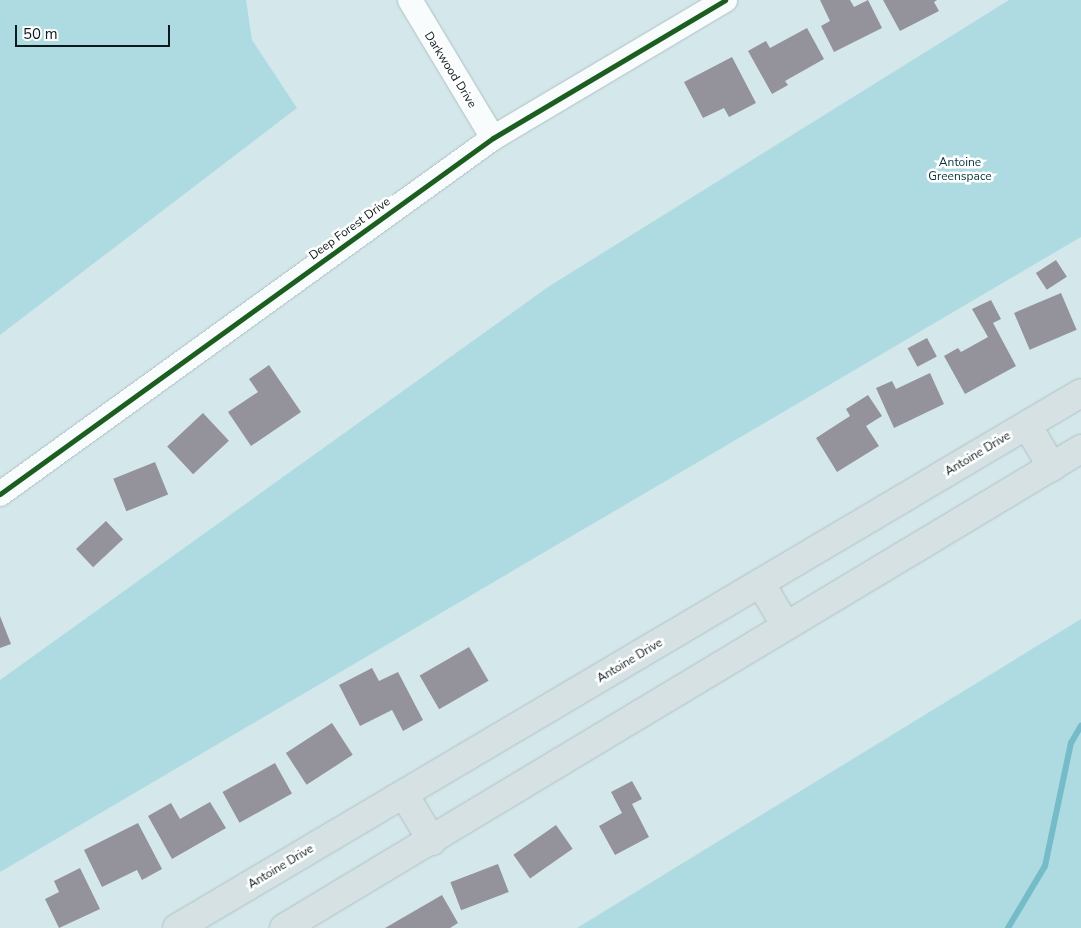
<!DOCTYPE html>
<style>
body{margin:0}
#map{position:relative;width:1081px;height:928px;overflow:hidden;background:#d4e8ec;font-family:"Nunito Sans",sans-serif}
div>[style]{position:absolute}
.green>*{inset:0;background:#aedae2}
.stream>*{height:6px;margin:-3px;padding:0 3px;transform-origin:3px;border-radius:3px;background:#75bcc8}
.building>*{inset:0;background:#94929a;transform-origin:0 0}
.roads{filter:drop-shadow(0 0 1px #b0c0c3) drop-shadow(0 0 1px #b0c0c3)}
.minor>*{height:24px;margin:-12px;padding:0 12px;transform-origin:12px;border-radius:12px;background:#f9fcfc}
.major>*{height:28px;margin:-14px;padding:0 14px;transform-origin:14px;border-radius:14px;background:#d6e1e3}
.cycleway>*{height:5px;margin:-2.5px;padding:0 2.5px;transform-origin:2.5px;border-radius:2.5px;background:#1b5e20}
span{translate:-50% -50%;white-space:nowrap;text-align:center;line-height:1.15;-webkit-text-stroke:5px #fff;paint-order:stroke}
.street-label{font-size:12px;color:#0c1a1c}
.park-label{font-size:12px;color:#06343a}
.scale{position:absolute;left:15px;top:25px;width:155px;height:22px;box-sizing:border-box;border:2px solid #0c1a1c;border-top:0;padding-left:6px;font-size:15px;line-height:18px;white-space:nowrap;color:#0c1a1c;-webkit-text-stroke:4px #fff;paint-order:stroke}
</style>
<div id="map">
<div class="green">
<i style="clip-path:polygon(0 0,246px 0,252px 40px,297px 108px,0 335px)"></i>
<i style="clip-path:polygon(1009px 0,1081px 0,1081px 237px,0 872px,0 680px,548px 287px)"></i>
<i style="clip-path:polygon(1081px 619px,1081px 928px,577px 928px)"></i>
</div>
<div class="stream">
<i style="left:1008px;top:928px;width:72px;rotate:-59.2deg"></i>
<i style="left:1045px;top:866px;width:126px;rotate:-78.1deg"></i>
<i style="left:1071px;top:743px;width:20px;rotate:-60deg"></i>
</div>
<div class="building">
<i style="clip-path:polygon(820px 0,850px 0,854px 7px,868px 0,882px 28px,834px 52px,821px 26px,830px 21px)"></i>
<i style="clip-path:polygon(883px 0,937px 0,934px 2px,939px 11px,900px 31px)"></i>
<i style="clip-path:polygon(807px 28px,824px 59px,785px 81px,788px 85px,772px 94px,748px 51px,766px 41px,770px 48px)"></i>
<i style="clip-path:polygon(732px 57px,756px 103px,729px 117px,724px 108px,703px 118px,684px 82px)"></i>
<i style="left:1056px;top:260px;width:20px;height:24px;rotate:57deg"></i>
<i style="left:1061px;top:293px;width:40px;height:51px;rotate:67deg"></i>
<i style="clip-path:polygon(991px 300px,1001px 319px,993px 323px,1016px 366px,965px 394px,944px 356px,958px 348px,961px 352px,988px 337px,972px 309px)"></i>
<i style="left:927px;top:338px;width:21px;height:22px;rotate:62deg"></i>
<i style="clip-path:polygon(269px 365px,301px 412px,251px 446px,228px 412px,258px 392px,249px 379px)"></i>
<i style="clip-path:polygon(930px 373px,944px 404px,894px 428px,876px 388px,892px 381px,896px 389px)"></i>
<i style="clip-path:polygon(868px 395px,882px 416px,866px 426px,879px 446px,837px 472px,816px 438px,850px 416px,846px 409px)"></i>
<i style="left:203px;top:413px;width:38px;height:49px;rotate:47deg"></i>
<i style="left:155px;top:462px;width:35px;height:45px;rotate:68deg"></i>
<i style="left:106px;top:521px;width:25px;height:41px;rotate:47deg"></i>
<i style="clip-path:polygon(0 616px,11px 644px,0 648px)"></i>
<i style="left:469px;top:647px;width:39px;height:57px;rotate:60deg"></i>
<i style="clip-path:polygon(372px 668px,379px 681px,398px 672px,423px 720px,403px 731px,392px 710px,360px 726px,339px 685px)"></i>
<i style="left:332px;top:723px;width:38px;height:55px;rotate:57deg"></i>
<i style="left:275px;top:763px;width:35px;height:60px;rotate:61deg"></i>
<i style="clip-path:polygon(632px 781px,642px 799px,632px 804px,649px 837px,615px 855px,599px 826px,622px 813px,611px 792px)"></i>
<i style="clip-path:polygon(210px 802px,226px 828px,172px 859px,148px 816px,171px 803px,180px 819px)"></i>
<i style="clip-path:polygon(138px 823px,162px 869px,142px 880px,137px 870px,102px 887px,84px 850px)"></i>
<i style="left:556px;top:825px;width:29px;height:52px;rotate:55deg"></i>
<i style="left:498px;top:864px;width:30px;height:51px;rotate:69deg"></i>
<i style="clip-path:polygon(80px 868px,100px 909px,59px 928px,45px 899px,59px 892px,54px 881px)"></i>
<i style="clip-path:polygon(442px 895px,458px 923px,450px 928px,385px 928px)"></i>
</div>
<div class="roads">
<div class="minor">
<i style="left:410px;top:0;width:161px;rotate:59deg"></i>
<i style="left:0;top:494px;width:608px;rotate:-35.83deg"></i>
<i style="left:493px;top:138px;width:270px;rotate:-30.7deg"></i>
</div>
<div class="major">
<i style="left:1027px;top:425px;width:49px;rotate:59.2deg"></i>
<i style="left:761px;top:584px;width:49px;rotate:59.2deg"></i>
<i style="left:404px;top:794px;width:55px;rotate:59.2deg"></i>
<i style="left:177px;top:928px;width:1050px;rotate:-30.62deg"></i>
<i style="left:284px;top:928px;width:930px;rotate:-31.01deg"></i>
</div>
</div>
<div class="cycleway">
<i style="left:0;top:494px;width:608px;rotate:-35.83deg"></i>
<i style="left:493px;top:138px;width:270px;rotate:-30.7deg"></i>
</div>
<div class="street-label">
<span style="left:450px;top:70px;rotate:58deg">Darkwood Drive</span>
<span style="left:350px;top:229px;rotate:-36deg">Deep Forest Drive</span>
<span style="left:978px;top:454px;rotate:-31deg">Antoine Drive</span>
<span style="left:630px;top:661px;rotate:-31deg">Antoine Drive</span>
<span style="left:281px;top:867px;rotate:-31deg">Antoine Drive</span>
</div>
<div class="park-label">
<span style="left:960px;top:170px">Antoine<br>Greenspace</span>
</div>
<div class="scale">50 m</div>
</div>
